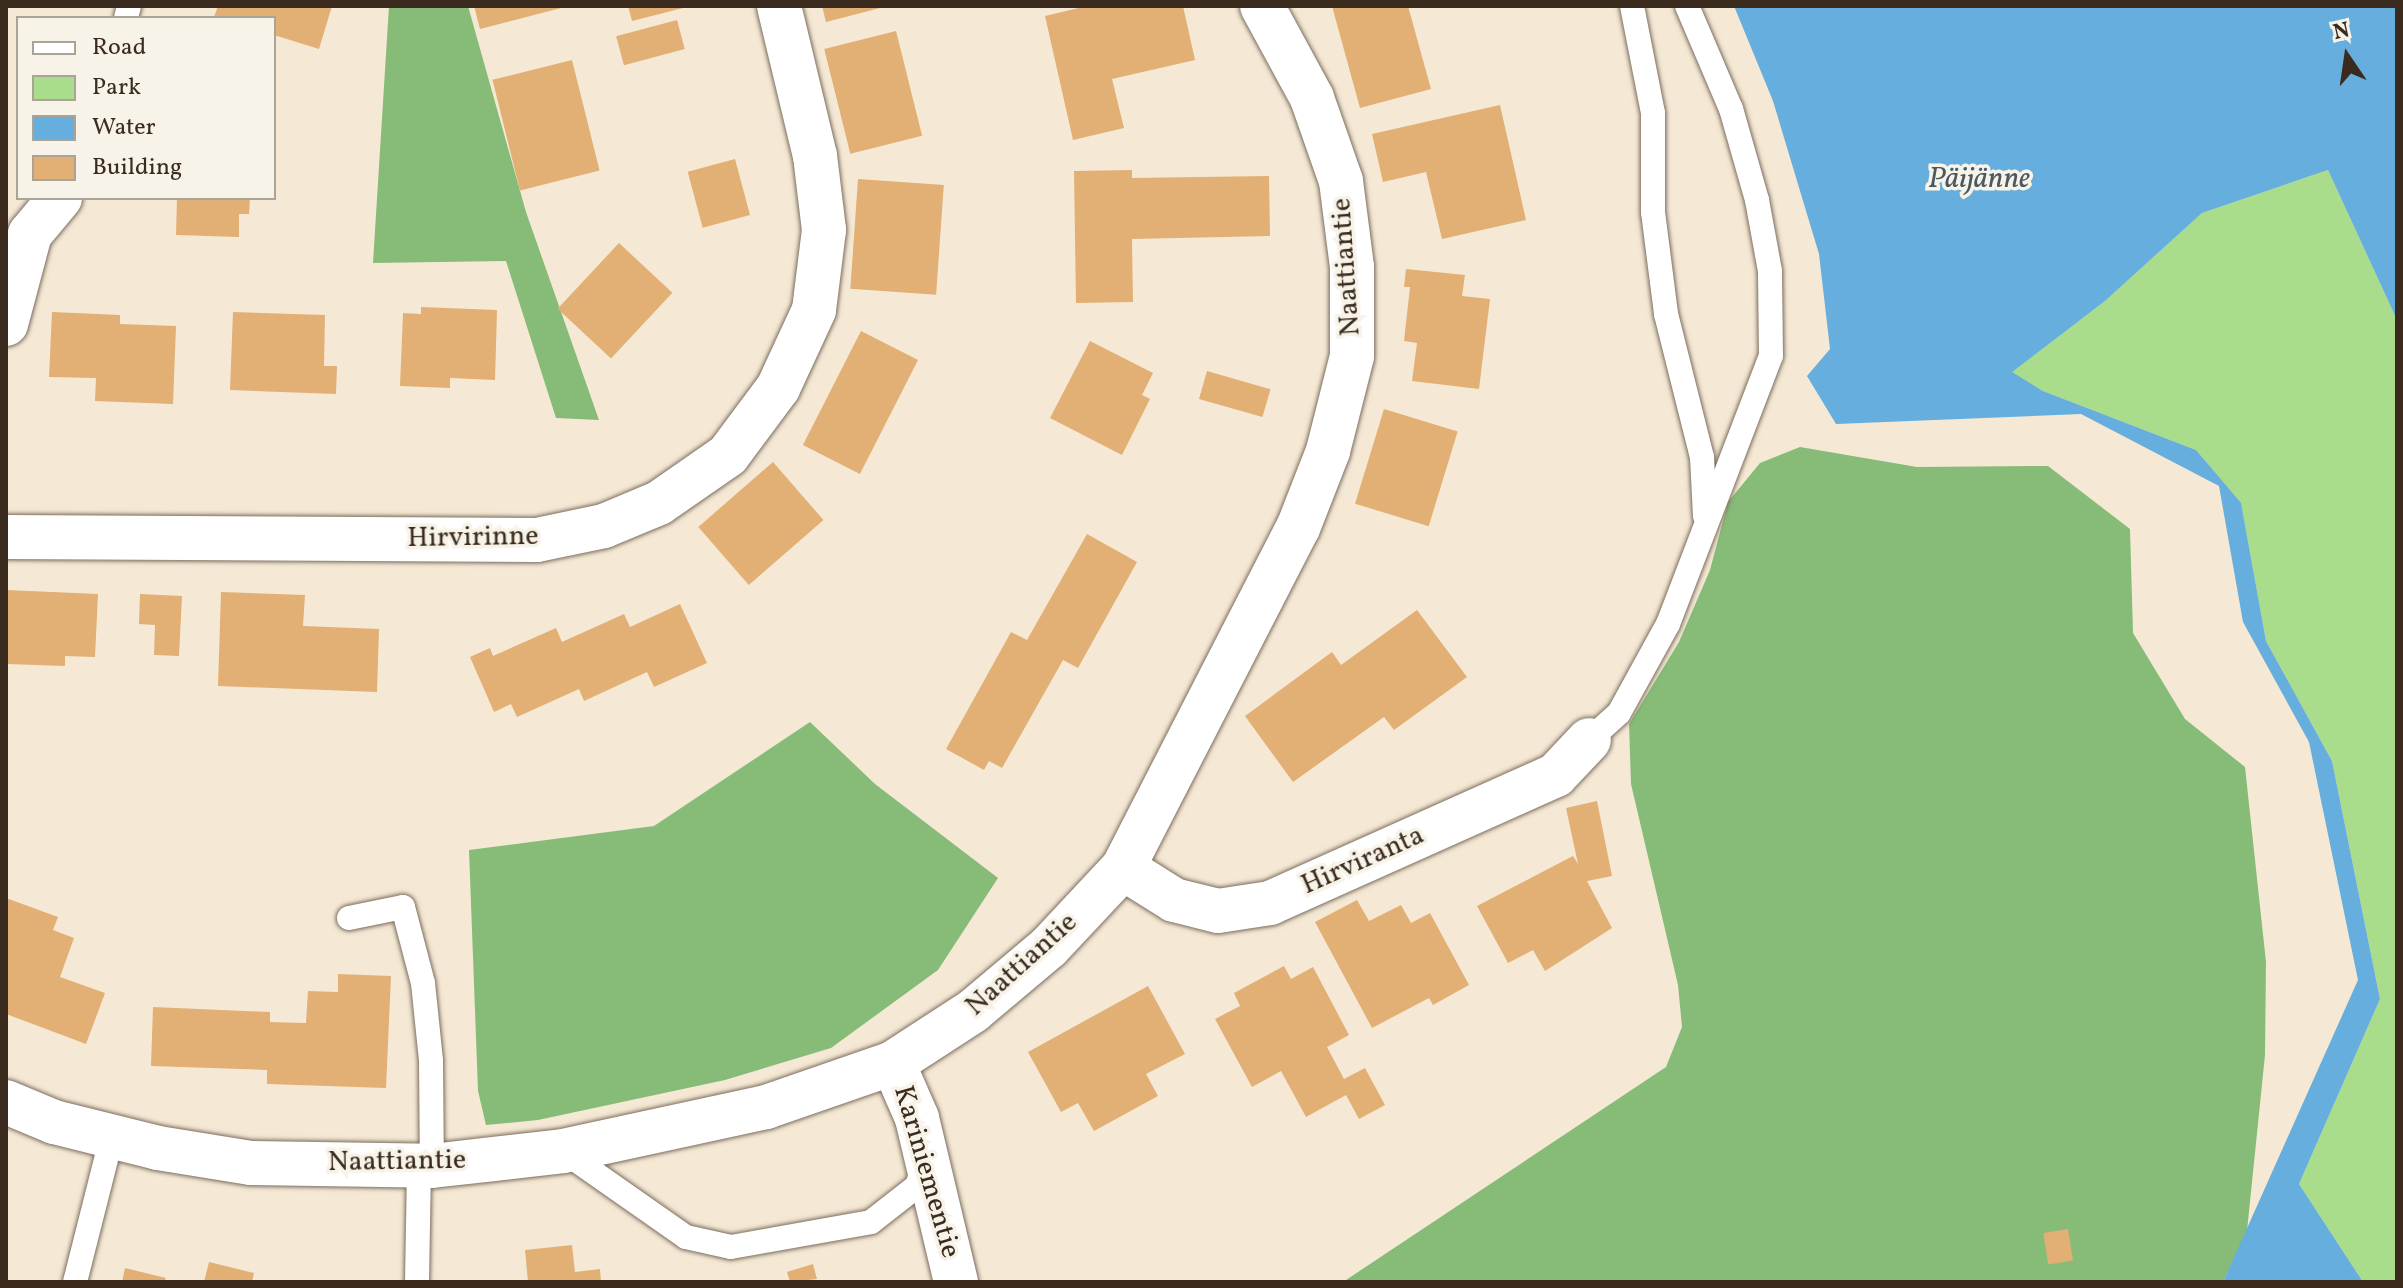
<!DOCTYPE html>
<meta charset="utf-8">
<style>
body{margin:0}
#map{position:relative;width:2403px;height:1288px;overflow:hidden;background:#f5e9d5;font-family:Vollkorn,serif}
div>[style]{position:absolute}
.green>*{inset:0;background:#a9dc8b}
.forest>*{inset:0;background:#86bc77}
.water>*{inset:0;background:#65aedd}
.building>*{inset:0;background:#e2af75;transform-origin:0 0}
.roads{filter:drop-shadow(0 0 2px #7c6d5e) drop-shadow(0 0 2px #7c6d5e)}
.service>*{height:24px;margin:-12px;padding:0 12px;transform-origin:12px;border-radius:12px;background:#fff}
.minor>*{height:44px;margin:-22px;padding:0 22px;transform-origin:22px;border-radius:22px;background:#fff}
.tertiary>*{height:44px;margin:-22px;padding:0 22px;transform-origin:22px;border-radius:22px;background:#fff}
span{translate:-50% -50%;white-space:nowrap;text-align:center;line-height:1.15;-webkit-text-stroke:7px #f7f3e8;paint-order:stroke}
.street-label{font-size:28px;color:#3b2a1e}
.water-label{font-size:30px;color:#4a5861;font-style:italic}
.frame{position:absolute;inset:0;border:8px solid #3b2a1e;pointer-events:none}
.legend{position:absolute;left:16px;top:16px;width:260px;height:184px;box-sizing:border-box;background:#f7f3e8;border:2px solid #aca397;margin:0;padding:10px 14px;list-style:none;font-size:24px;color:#3b2a1e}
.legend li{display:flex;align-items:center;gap:16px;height:40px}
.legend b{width:40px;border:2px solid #aca397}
.north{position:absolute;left:2307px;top:16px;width:80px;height:80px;-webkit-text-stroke:6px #f7f3e8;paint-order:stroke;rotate:347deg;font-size:22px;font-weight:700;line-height:32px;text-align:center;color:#3b2a1e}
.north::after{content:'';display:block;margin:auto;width:28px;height:36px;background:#3b2a1e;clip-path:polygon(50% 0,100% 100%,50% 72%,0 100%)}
</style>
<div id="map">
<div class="green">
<i style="clip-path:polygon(2328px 170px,2397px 320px,2397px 1282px,2363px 1282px,2299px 1184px,2380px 999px,2332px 761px,2266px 641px,2241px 504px,2196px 450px,2043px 391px,2011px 372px,2105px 301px,2202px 213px)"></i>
</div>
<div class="forest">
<i style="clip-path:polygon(389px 6px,468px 6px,526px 212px,599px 420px,556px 418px,506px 261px,373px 263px)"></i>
<i style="clip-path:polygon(1800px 447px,1917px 467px,2048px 466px,2130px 529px,2133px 633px,2185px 719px,2245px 767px,2266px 962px,2265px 1055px,2247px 1231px,2223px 1282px,1343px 1282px,1666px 1067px,1682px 1027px,1678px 985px,1631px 784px,1629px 724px,1679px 642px,1710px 570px,1728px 502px,1760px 463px)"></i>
<i style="clip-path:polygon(810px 722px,875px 784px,998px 878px,938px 970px,831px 1048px,725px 1080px,538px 1120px,486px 1125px,478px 1091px,469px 850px,654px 826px)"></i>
</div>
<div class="water">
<i style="clip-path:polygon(1734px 6px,2397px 6px,2397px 320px,2328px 170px,2202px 213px,2105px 301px,2012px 372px,2043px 391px,2196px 450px,2241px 503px,2266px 641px,2332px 761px,2380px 999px,2299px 1184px,2363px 1282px,2223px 1282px,2358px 980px,2309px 742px,2243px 622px,2219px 486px,2081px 414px,1836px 424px,1807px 376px,1830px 349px,1819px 254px,1773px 101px)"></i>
</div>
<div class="building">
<i style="clip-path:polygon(218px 6px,332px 6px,319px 49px,274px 35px,274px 18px,214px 17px)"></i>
<i style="clip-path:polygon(474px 6px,565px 6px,565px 7px,480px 29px)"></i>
<i style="clip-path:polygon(628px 6px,687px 6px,687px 7px,632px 21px)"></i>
<i style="clip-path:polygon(822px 6px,884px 6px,884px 7px,826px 22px)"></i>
<i style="clip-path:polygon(1087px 6px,1183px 6px,1195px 60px,1112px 79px,1124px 128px,1073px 140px,1045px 16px)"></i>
<i style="clip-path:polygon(1332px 6px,1408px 6px,1431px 89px,1360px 108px)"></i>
<i style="left:677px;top:20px;width:30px;height:63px;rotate:75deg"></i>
<i style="left:896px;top:31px;width:108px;height:74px;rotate:76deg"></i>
<i style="left:572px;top:60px;width:114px;height:82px;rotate:76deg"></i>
<i style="clip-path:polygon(1500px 105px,1526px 220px,1442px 239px,1426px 172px,1383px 182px,1372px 134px)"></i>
<i style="left:735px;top:159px;width:58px;height:49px;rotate:75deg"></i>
<i style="clip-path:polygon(1132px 170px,1132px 178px,1269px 176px,1270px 236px,1132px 239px,1133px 302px,1076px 303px,1074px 171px)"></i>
<i style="left:858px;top:179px;width:86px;height:110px;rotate:4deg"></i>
<i style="clip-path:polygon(177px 198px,250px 198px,249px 214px,239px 214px,239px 237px,176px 235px)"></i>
<i style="left:619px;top:243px;width:73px;height:90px;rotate:43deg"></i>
<i style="clip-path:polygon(1406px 269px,1465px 275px,1462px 296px,1490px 299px,1479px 389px,1412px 381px,1417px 343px,1404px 341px,1410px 287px,1404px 287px)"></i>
<i style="clip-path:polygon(421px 307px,497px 310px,495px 380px,450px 378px,450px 388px,400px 386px,403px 313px,421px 314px)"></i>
<i style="clip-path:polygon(52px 312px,120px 315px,120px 324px,176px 326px,173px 404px,95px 401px,96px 378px,49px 377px)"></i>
<i style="clip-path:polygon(233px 312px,325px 315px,324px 366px,337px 366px,336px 394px,230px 390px)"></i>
<i style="left:861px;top:331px;width:64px;height:128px;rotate:27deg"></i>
<i style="clip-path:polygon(1090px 341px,1153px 373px,1142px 395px,1150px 399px,1122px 455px,1050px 418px)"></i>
<i style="left:1207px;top:371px;width:66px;height:29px;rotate:16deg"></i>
<i style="left:1384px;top:409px;width:77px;height:99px;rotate:17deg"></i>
<i style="left:773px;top:462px;width:77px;height:99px;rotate:49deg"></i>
<i style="clip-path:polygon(1087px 534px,1137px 562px,1078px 668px,1063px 660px,1002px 768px,989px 761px,984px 770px,946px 749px,1011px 632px,1027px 640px)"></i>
<i style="clip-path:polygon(6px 590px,98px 594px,95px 657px,65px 656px,65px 666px,6px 664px)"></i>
<i style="clip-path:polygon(221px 592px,305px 595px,303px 626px,379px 629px,377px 692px,218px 686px)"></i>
<i style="clip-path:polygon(140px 594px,182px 596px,179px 656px,154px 655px,155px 625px,139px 624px)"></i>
<i style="clip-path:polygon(680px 604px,707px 663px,654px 687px,647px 672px,584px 701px,579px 689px,517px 717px,511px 704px,494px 712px,470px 657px,490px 648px,493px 656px,556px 628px,562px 642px,624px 614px,630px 627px)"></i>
<i style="clip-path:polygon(1417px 610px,1467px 677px,1394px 730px,1384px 717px,1293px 782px,1245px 716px,1332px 652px,1341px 665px)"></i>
<i style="clip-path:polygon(1597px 801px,1612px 876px,1587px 881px,1612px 928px,1545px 971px,1533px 950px,1508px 963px,1477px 906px,1573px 856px,1578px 864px,1566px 808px)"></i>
<i style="clip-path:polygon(6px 898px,58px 917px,53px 930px,74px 938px,60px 977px,105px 993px,86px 1044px,6px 1014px)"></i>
<i style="clip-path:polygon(1357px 900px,1369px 921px,1401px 905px,1411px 923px,1430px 913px,1469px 985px,1433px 1005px,1429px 998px,1372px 1028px,1315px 922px)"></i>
<i style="clip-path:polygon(1284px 966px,1291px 979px,1313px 967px,1349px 1035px,1327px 1047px,1344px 1079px,1365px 1068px,1385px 1105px,1359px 1119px,1346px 1095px,1306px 1117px,1281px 1071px,1252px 1087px,1215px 1019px,1240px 1006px,1234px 993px)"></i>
<i style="clip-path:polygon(338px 974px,391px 976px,386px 1088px,267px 1084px,267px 1070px,151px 1066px,153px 1007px,270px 1012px,270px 1022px,306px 1023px,308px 991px,338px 992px)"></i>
<i style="clip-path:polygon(1148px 986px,1185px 1054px,1146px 1074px,1158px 1096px,1094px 1131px,1078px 1103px,1061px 1112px,1028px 1052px)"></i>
<i style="left:2068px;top:1229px;width:32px;height:25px;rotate:81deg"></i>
<i style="clip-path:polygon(572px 1245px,575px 1272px,600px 1269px,601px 1282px,528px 1282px,525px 1250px)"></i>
<i style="clip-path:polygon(209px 1262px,254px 1273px,252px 1282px,204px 1282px)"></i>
<i style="clip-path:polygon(813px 1264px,817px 1279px,790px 1282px,787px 1272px)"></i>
<i style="clip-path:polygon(125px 1268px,166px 1278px,164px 1282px,122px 1282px)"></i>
</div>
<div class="roads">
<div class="service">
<i style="left:1632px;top:6px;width:109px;rotate:78.9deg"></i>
<i style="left:1653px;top:113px;width:99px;rotate:90deg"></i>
<i style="left:1653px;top:212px;width:103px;rotate:82.7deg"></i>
<i style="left:1666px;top:314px;width:147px;rotate:75.9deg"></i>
<i style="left:1702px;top:457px;width:59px;rotate:87.1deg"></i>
<i style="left:126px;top:18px;width:12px;rotate:-76deg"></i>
<i style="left:1589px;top:740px;width:40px;rotate:-42deg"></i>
<i style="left:1619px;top:713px;width:102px;rotate:-61.2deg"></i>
<i style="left:1668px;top:624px;width:287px;rotate:-69deg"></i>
<i style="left:1771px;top:356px;width:85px;rotate:-90.7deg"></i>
<i style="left:1770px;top:271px;width:72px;rotate:-100.4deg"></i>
<i style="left:1757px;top:200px;width:95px;rotate:-105.9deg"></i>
<i style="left:1731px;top:109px;width:112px;rotate:-113.1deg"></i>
<i style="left:349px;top:918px;width:55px;rotate:-11.5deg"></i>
<i style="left:403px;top:907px;width:79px;rotate:75.3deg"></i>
<i style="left:423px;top:983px;width:78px;rotate:84.1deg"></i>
<i style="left:431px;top:1061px;width:105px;rotate:89.5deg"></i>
<i style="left:563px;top:1151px;width:150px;rotate:35deg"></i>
<i style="left:686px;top:1237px;width:46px;rotate:12.5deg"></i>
<i style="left:731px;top:1247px;width:142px;rotate:-10.1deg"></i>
<i style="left:871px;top:1222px;width:58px;rotate:-38deg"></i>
<i style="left:917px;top:1186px;width:25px;rotate:-72deg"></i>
<i style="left:75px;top:1282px;width:151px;rotate:-75.8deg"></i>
<i style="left:417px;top:1282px;width:117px;rotate:-89deg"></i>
</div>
<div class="minor">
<i style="left:6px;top:324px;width:93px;rotate:-75.1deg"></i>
<i style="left:30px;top:234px;width:47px;rotate:-50.2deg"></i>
<i style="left:6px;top:537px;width:531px;rotate:0.32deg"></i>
<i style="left:537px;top:540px;width:68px;rotate:-11.8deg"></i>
<i style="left:604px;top:526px;width:60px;rotate:-22.7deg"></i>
<i style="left:659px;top:503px;width:84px;rotate:-34.8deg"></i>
<i style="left:728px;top:455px;width:84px;rotate:-53.3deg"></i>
<i style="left:778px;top:388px;width:86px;rotate:-65.2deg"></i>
<i style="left:814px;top:310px;width:81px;rotate:-82.9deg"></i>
<i style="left:824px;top:230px;width:75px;rotate:-96.9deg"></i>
<i style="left:815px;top:156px;width:154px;rotate:-103.5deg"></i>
<i style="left:1123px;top:868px;width:60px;rotate:32.1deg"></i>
<i style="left:1174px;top:900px;width:45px;rotate:14deg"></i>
<i style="left:1218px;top:911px;width:53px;rotate:-8.7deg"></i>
<i style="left:1270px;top:903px;width:313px;rotate:-24.1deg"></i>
<i style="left:1556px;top:775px;width:48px;rotate:-46.7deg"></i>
<i style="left:956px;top:1282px;width:169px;rotate:-103.4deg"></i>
<i style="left:917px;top:1118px;width:60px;rotate:-113.6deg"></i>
<i style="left:893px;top:1063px;width:95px;rotate:-33deg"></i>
<i style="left:973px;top:1011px;width:99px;rotate:-40.1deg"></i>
<i style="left:1049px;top:947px;width:108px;rotate:-46.9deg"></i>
<i style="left:1123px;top:868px;width:382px;rotate:-62.8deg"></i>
<i style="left:1298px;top:528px;width:83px;rotate:-68.7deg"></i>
<i style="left:1328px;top:451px;width:98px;rotate:-75.8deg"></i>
<i style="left:1352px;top:356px;width:89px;rotate:-90deg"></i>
<i style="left:1352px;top:267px;width:87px;rotate:-97.3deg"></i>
<i style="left:1341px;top:181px;width:88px;rotate:-109.3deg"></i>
<i style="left:1312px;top:98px;width:105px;rotate:-118.5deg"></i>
</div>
<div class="tertiary">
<i style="left:6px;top:1102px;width:52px;rotate:22.6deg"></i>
<i style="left:54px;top:1122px;width:107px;rotate:14deg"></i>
<i style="left:158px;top:1148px;width:94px;rotate:9.2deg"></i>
<i style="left:251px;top:1163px;width:181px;rotate:0.9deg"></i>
<i style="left:432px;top:1166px;width:132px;rotate:-6.5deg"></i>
<i style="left:563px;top:1151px;width:208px;rotate:-12.2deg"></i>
<i style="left:766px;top:1107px;width:134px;rotate:-19.1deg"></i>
</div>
</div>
<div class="street-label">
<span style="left:1347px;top:267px;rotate:-94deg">Naattiantie</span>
<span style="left:473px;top:538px;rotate:-1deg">Hirvirinne</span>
<span style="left:1363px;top:861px;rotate:-24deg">Hirviranta</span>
<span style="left:1022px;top:965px;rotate:-42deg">Naattiantie</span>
<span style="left:397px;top:1162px;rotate:-1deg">Naattiantie</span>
<span style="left:926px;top:1172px;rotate:74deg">Kariniementie</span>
</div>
<div class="water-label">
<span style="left:1979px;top:179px">Päijänne</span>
</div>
<div class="frame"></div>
<ul class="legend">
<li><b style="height:10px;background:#fff"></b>Road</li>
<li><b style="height:22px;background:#a9dc8b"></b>Park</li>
<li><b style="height:22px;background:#65aedd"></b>Water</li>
<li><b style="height:22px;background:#e2af75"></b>Building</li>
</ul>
<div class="north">N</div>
</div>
